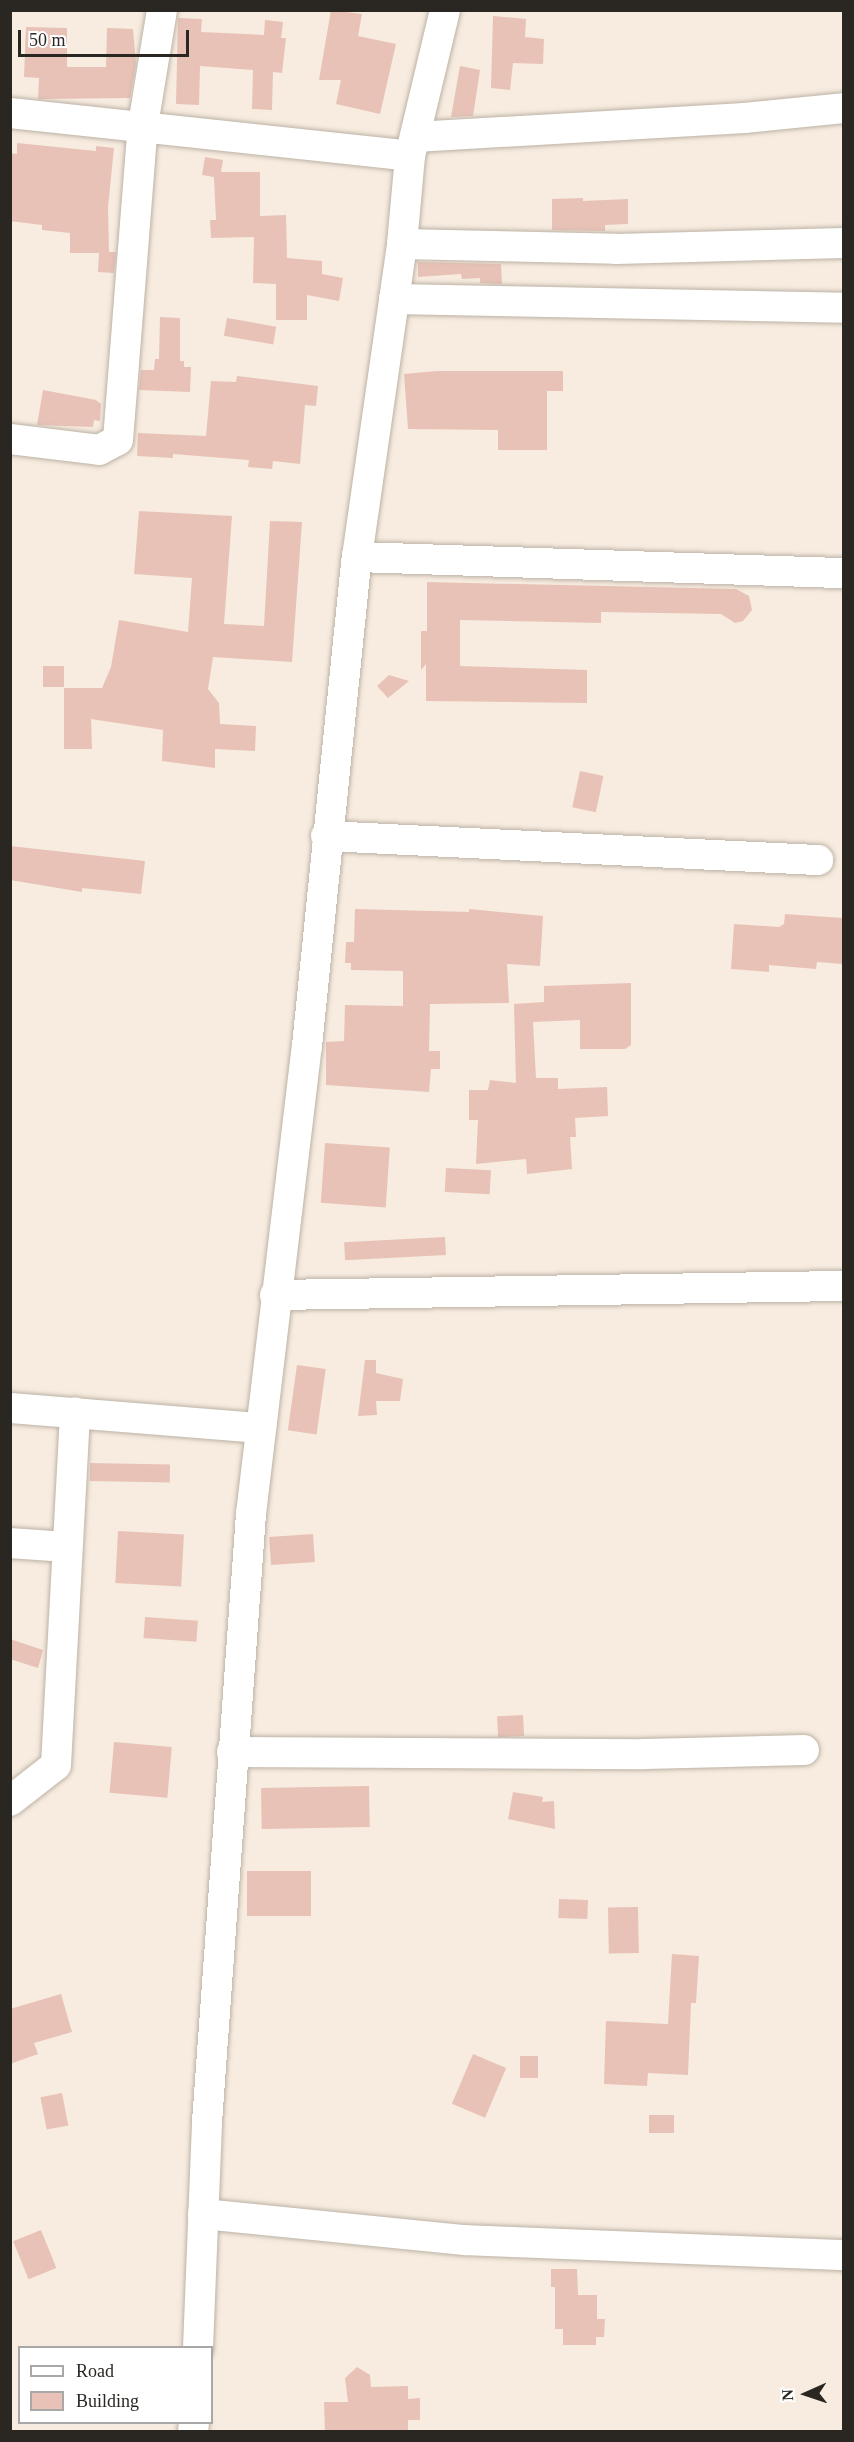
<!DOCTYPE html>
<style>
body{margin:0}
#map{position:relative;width:854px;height:2442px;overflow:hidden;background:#f7ecdf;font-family:"Times New Roman",serif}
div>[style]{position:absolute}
.building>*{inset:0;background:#e8c2b7;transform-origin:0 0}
.roads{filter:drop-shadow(0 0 2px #bcb2a5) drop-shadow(0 0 2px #bcb2a5)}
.minor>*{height:30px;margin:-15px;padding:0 15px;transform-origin:15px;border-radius:15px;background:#fff}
span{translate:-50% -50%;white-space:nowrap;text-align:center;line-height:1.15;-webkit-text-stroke:5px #fff;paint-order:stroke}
.frame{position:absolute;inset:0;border:12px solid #2a2622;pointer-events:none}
.legend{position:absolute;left:18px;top:2346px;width:195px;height:78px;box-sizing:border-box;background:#fff;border:2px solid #aaa8a7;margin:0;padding:8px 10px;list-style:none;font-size:18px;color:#2a2622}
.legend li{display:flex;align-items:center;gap:12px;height:30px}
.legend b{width:30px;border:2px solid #aaa8a7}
.north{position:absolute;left:776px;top:2364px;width:60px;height:60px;-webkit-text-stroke:4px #fff;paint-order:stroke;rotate:267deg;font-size:16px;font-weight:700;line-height:24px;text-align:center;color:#2a2622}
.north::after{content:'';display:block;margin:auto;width:21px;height:27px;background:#2a2622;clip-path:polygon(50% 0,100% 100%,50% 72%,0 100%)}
.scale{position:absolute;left:18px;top:30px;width:171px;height:27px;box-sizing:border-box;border:3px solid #2a2622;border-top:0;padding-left:8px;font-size:18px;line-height:21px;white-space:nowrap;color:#2a2622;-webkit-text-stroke:4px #fff;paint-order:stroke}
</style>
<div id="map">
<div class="building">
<i style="clip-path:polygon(331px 10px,362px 14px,358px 36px,396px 44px,380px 114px,336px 104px,341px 80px,319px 80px)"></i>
<i style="clip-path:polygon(493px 16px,526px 19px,525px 37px,544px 39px,543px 64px,513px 63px,510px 90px,491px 88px)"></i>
<i style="clip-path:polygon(178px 18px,202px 19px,201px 32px,264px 35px,265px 20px,283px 22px,281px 38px,286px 38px,282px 73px,273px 72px,272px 110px,252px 109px,253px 70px,200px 66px,199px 105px,176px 104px)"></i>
<i style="clip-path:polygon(26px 27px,67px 28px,67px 67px,106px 67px,107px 28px,133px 29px,136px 64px,130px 98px,38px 99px,39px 78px,24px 77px)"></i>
<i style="clip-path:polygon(460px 66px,480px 70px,473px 116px,451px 117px)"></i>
<i style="clip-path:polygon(17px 143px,96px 151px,96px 146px,114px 148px,108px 207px,109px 252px,116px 252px,114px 273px,98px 272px,99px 253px,70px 253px,70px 233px,42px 230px,42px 225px,10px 221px,10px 153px,17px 154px)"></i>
<i style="clip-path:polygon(205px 157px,223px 160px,221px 172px,260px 172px,260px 216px,286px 215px,287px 258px,322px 261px,322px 274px,343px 278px,339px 301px,307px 295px,307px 320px,276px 320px,276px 284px,253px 283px,254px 237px,211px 238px,210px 220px,216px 220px,214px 177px,202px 175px)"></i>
<i style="clip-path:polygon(583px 198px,583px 201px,628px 199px,628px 224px,605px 225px,605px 231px,552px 230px,552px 199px)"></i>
<i style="clip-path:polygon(418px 262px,501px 264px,502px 284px,480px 283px,480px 278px,462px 279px,461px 274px,418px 277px)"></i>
<i style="clip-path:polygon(160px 317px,180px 318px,180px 361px,184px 361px,184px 367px,191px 367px,190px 392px,139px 390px,141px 370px,154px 370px,155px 359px,159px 359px)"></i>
<i style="left:227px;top:318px;width:50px;height:18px;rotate:10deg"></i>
<i style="clip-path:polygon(437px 371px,563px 371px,563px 391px,547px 391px,547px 450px,498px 450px,498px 430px,408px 429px,404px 374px)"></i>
<i style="clip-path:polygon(237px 376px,318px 386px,316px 406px,305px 405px,300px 464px,273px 461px,272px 469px,248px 467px,249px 460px,173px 454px,173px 458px,137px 456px,138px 433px,206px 436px,211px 381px,236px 382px)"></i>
<i style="clip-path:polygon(43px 390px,96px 400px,101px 404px,100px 421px,94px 420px,93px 427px,37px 425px)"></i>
<i style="clip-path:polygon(139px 511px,232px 516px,224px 624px,264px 626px,270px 521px,302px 522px,292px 662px,213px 657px,208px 689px,219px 703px,220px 724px,256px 726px,255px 751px,215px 749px,215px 768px,162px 761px,163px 730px,91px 719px,92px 749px,64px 749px,64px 688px,102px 688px,111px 667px,119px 620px,188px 632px,192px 578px,134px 574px)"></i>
<i style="clip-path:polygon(427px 582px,736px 589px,749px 596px,752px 610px,743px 621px,735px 623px,721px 614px,601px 612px,601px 623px,460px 620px,460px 666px,587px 670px,587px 703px,426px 701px,426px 664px,421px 670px,421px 631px,427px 631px)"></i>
<i style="left:43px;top:666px;width:21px;height:21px"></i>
<i style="clip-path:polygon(389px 675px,409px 681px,388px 698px,377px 686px)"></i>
<i style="left:580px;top:771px;width:24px;height:37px;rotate:12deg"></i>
<i style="clip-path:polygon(10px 846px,145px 861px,141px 894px,82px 888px,82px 892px,10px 880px)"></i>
<i style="clip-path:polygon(355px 909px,469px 912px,469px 909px,543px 916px,540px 966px,507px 964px,509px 1003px,430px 1004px,429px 1051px,440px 1051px,440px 1069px,431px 1069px,429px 1092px,326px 1085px,326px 1042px,344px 1041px,345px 1005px,403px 1006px,403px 971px,351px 970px,351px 963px,345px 963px,346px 942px,354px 942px)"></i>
<i style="clip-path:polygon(785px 914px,843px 918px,843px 964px,817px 962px,816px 969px,769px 965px,769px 972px,731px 969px,734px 924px,779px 927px,784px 924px)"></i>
<i style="clip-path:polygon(631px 983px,631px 1045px,625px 1049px,580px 1049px,580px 1020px,533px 1022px,536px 1078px,558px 1078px,558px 1089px,607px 1087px,608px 1116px,575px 1118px,576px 1137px,570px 1137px,572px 1169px,527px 1174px,526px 1159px,476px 1164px,478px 1120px,469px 1120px,469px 1090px,488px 1090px,490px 1080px,516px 1083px,514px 1004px,544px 1002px,544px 986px)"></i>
<i style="left:325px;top:1143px;width:65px;height:60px;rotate:4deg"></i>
<i style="left:446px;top:1168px;width:45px;height:24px;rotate:3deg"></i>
<i style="left:445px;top:1237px;width:18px;height:101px;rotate:87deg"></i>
<i style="clip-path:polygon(365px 1360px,376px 1360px,376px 1373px,403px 1379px,400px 1401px,376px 1401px,377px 1415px,358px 1416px)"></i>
<i style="left:297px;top:1365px;width:29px;height:66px;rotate:8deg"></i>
<i style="left:90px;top:1463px;width:80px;height:18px;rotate:1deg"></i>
<i style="left:118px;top:1531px;width:66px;height:52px;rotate:3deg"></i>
<i style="left:313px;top:1534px;width:28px;height:44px;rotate:86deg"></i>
<i style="left:145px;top:1617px;width:53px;height:21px;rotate:4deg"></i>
<i style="clip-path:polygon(10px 1639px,43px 1650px,38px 1668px,10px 1659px)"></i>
<i style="left:523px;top:1715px;width:21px;height:26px;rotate:87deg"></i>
<i style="left:114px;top:1742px;width:58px;height:51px;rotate:5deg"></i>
<i style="left:369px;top:1786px;width:41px;height:108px;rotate:89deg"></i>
<i style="clip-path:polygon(513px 1792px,543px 1797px,542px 1802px,554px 1801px,555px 1829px,508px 1819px)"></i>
<i style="left:247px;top:1871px;width:64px;height:45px"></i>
<i style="left:559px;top:1899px;width:29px;height:19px;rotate:2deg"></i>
<i style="left:638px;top:1907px;width:46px;height:30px;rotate:89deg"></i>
<i style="clip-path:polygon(672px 1954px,699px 1956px,696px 2003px,691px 2003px,688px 2075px,648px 2073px,647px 2086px,604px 2084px,606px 2021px,668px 2024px)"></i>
<i style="clip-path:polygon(61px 1994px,72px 2032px,34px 2043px,38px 2054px,10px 2064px,10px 2009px)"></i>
<i style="left:473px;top:2054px;width:36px;height:54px;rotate:23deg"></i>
<i style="left:520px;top:2056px;width:18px;height:22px"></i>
<i style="left:62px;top:2093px;width:33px;height:22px;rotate:79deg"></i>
<i style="left:649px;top:2115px;width:25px;height:18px"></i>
<i style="left:41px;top:2230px;width:41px;height:30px;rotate:68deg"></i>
<i style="clip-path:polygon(551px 2269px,577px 2269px,578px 2295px,597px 2295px,597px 2319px,605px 2319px,604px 2337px,596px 2337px,596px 2345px,563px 2345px,563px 2329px,555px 2329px,555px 2287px,551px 2287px)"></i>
<i style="clip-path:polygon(357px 2367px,370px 2375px,371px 2387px,408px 2386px,408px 2399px,420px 2398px,420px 2420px,408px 2420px,408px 2432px,325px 2432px,324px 2402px,348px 2402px,345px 2378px)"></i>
</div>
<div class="roads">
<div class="minor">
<i style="left:10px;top:113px;width:402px;rotate:6.1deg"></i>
<i style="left:415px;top:137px;width:330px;rotate:-3.3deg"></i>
<i style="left:744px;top:118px;width:100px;rotate:-5.7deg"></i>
<i style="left:402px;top:244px;width:214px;rotate:1.3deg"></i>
<i style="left:616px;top:249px;width:228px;rotate:-1.5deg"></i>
<i style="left:394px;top:299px;width:450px;rotate:1.1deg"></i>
<i style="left:10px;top:439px;width:90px;rotate:7deg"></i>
<i style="left:99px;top:450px;width:21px;rotate:-28deg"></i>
<i style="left:118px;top:440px;width:316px;rotate:-85.5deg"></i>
<i style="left:143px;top:125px;width:117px;rotate:-80.6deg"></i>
<i style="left:357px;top:557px;width:487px;rotate:1.9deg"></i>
<i style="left:326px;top:836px;width:493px;rotate:2.8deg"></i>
<i style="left:275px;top:1295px;width:569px;rotate:-0.91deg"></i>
<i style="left:10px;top:1408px;width:252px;rotate:4.6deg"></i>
<i style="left:10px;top:1543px;width:56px;rotate:4.1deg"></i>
<i style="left:232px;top:1752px;width:412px;rotate:0.3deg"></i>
<i style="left:644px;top:1754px;width:160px;rotate:-1.4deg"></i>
<i style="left:10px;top:1801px;width:58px;rotate:-38deg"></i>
<i style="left:56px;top:1765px;width:353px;rotate:-86.9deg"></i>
<i style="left:203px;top:2214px;width:263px;rotate:5.7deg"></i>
<i style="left:465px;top:2240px;width:379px;rotate:2.3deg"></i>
<i style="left:198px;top:2348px;width:226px;rotate:-87.7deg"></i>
<i style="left:207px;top:2122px;width:610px;rotate:-85.86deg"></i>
<i style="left:251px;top:1514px;width:471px;rotate:-83.2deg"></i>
<i style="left:307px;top:1046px;width:492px;rotate:-84.2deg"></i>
<i style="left:357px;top:557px;width:316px;rotate:-81.8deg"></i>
<i style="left:402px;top:244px;width:88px;rotate:-84.8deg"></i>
<i style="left:410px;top:156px;width:150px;rotate:-76.5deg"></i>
<i style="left:193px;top:2432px;width:10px;rotate:-84deg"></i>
</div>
</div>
<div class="frame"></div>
<ul class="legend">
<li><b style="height:8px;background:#fff"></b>Road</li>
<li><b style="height:16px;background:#e8c2b7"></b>Building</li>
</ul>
<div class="north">N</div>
<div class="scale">50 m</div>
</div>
